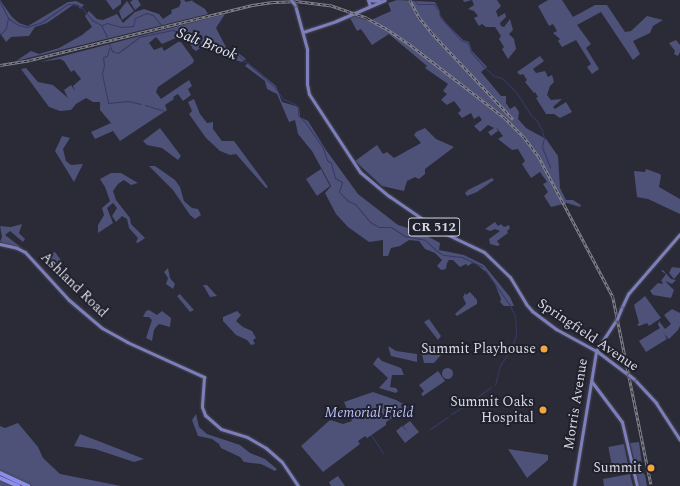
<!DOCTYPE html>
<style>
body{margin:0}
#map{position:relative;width:680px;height:486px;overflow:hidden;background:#2a2b37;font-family:Spectral,serif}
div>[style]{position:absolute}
.green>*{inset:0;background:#4e5178;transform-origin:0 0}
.round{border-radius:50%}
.stream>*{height:1px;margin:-0.5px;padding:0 0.5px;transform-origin:0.5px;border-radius:0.5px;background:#383968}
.roads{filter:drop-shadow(0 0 1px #464650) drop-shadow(0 0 1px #464650)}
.major>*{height:3px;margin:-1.5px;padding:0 1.5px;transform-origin:1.5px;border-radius:1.5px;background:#7c7ebd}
.highway>*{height:4px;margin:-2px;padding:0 2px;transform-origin:2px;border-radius:2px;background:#8b8dec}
.rail>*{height:2.5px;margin-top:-1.25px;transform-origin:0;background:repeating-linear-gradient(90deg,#20212d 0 3px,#81828c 0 6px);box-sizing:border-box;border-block:1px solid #81828c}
.bridges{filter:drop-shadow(0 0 1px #464650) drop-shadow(0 0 1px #464650)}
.major-bridge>*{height:3px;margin:-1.5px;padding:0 1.5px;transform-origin:1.5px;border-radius:1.5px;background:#7c7ebd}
.dots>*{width:11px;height:11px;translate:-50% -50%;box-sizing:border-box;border:2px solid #20212d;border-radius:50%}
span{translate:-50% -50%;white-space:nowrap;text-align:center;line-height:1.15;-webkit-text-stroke:4px #20212d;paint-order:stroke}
.shield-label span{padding:1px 3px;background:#20212d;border:1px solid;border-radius:3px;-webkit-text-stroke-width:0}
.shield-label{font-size:13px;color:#d7d8e0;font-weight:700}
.street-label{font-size:14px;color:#d7d8e0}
.poi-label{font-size:14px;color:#d7d8e0}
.right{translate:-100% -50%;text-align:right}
.park-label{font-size:14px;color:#bcc1ff;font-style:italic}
.water-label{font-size:15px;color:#e1e3f3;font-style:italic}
</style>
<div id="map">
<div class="green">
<i style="clip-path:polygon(0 0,12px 17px,19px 23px,28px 26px,68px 2px,76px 1px,84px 5px,80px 9px,78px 6px,73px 5px,47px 23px,35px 27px,29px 36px,11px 37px,6px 42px,0 33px)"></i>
<i style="clip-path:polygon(106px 0,121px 0,121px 4px,113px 10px)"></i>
<i style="clip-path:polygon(133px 0,138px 0,141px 5px,135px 10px,130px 2px)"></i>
<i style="clip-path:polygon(180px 0,184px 0,186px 2px,194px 0,192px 1px,205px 9px,208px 14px,16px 61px,31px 51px,39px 54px,59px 48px,82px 35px,92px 27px,85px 16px,89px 11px,97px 19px,103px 20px,117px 14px,123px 23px,135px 12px,144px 9px,159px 14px,163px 19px,172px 13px,171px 10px,179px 7px,181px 2px)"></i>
<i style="clip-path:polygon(397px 0,435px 2px,440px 11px,440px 15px,446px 23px,463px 40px,469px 42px,472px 51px,487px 67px,481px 72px,501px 96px,506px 96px,506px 103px,510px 109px,515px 106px,519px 112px,518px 119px,526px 128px,546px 139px,558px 156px,560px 188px,566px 200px,573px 200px,581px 205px,580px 207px,567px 203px,551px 207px,544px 196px,548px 192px,543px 184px,547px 182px,540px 172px,531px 178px,522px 164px,525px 161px,518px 149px,512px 150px,498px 139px,503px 136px,496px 127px,498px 131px,491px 136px,488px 132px,494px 128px,488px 125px,480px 132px,474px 126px,482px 120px,479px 116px,474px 119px,471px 113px,462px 118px,458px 113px,461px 110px,454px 101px,447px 105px,441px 100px,447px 94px,443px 91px,448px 84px,425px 68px,427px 66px,389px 34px,372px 45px,361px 29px,357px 31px,350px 18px,354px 16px,369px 21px,391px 11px,388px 3px)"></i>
<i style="clip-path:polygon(463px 0,497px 0,501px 6px,496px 11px,498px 17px,505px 13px,506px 17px,500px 23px,501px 26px,504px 27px,510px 19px,513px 30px,509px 34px,514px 39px,516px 49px,508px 59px,502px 49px,504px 47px,499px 39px,501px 36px,495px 27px,486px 27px,482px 24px,479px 26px,474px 18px,478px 16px,474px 11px,468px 9px,474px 5px,472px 0,464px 2px)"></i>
<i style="clip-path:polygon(548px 0,562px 0,573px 17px,595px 5px,607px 5px,625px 32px,631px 31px,647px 16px,663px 20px,653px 26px,650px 33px,633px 41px,640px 54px,633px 60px,601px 12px,577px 25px,591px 44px,586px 48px,599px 69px,592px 74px,587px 67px,591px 64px,576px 40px,562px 47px,558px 41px,560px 39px,553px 33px,557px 31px,553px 24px,549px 26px,538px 6px)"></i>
<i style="clip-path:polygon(127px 1px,134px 11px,122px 20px,119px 11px)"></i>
<i style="clip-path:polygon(225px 14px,216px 28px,229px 53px,237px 52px,246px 59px,242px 62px,226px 57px,203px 46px,196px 51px,193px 49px,188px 40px,178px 37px,162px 44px,156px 37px,149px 43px,154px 50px,162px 47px,164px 51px,178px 42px,181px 42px,194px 60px,193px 63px,158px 87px,156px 92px,161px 99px,189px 80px,192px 86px,188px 89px,191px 95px,183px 101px,178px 94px,173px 97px,174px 99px,165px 105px,167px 110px,120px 141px,113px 131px,95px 139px,91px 132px,111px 123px,100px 110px,100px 102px,93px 102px,86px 98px,76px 104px,71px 110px,60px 111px,49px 107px,21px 69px,26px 68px,38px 82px,53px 85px,68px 98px,64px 90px,71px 85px,75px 91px,73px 86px,81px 79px,74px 70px,71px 72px,64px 61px,60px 59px,40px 62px)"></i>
<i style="clip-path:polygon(676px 40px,680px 45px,680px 52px,678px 56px,674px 54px,675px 51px,669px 43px)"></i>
<i style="clip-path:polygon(540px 56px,544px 61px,533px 69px,536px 73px,545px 71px,548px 77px,552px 75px,554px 82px,550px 86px,547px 95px,551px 100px,562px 99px,553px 107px,555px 109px,566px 102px,572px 112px,560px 118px,554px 114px,546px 114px,536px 98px,538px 97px,535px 92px,534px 93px,525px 82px,527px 80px,523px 74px,520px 75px,517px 72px)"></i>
<i style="clip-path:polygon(248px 63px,276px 86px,282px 102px,299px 107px,300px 117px,308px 121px,326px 150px,358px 194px,398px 225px,418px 231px,440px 243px,439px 250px,464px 255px,484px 265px,510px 297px,514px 306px,504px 306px,500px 302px,501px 299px,494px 282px,486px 272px,476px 264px,472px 263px,468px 266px,466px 264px,460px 267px,453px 260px,449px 260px,447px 263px,446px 269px,441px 270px,437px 266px,442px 260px,435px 253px,425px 249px,419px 241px,409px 240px,400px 246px,391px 248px,388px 256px,383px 256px,383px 240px,369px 242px,348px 227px,336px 214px,325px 193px,331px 186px,312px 151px,298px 134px,295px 120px,289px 122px,277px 94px,267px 89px,265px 81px,245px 66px)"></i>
<i style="clip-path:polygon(194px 99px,200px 114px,207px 123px,213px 122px,213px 129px,222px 141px,234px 141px,268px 187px,266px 188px,236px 154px,230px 155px,220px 151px,206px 138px,189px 114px,192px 111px,188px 102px)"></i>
<i style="clip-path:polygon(160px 128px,181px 156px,178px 160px,162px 148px,147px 145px,143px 141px)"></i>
<i style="clip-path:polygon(425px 128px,436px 139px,454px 147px,425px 169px,425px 174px,419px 179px,415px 177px,407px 181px,404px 191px,382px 186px,355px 161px,377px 145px,383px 154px,387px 152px,394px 158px,421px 143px,414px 135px,416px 132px)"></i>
<i style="clip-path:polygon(62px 136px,70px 138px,63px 149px,66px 161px,71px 165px,83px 164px,74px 182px,55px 151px)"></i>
<i style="clip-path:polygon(149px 166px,155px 166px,175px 180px,180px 187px,184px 201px,192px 208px,198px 209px,201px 215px,195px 219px,190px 215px,173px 190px)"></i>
<i style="clip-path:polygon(321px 169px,330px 186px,317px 196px,306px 179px)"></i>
<i style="clip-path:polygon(646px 169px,660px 174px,661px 176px,659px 187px,680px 199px,680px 214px,648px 199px,637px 197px,634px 171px,645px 172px)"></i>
<i style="clip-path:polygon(111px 173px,121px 173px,138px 183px,131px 185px,124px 180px,118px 184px,113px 191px,116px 200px,130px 218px,131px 224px,145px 238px,138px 243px,136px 242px,138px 238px,129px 228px,127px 219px,122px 216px,116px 222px,112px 216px,117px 208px,113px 203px,107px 208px,113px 223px,98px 233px,98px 225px,104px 215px,102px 208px,110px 201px,105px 187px,100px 179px)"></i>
<i style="clip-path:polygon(492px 178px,494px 180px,477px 192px,467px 196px,465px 193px,468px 190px)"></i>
<i style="clip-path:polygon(495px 222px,498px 226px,501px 224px,504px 227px,509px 225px,510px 228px,507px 231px,508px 233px,497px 241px,500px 245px,497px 246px,490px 244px,489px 239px,500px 231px,495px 229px,490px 231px,485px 229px)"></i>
<i style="clip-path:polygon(22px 224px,19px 233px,25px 239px,23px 242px,10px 231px,5px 235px,22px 248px,0 242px,2px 237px,0 226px,11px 227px)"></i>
<i style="clip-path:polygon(55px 252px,63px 263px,57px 270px,44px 256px)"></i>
<i style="clip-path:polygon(672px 267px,680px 268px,680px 272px,674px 279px,669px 273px)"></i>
<i style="clip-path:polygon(168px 268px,170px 278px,175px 284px,173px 289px,166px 284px,168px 278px,164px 272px)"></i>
<i style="clip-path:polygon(663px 270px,671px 279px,676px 280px,672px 284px,665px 281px,674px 290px,671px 298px,653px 295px,650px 291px,658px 283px,662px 284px,663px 282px,661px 281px,666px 274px,661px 271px)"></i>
<i style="clip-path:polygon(203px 285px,207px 285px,217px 296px,210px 297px)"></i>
<i style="clip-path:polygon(470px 292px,477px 300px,477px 304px,457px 316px,455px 314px,466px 304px,463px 297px,465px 293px,466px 295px)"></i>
<i style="clip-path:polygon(180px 294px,185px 300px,194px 310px,190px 312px,177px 296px)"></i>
<i style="clip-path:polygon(645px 296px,661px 318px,649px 326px,647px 323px,639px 326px,637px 325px,639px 323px,634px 305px)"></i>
<i style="clip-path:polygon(672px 309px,680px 313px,680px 326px,678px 330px,669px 339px,664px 334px,667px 339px,646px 352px,639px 341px,660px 328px,658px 325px,659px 321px,665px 329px,671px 324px,664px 315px)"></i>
<i style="clip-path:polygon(149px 310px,157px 315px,162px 311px,171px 318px,170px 327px,159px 324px,156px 327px,154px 330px,152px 341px,146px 338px,152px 320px,149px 317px,143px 317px,146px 311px)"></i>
<i style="clip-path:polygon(237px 311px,241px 315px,236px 321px,243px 327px,252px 331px,256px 338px,253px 340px,255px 344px,251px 345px,247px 340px,236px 335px,223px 321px,223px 317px)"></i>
<i style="clip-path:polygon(429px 319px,441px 336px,438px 340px,424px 322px)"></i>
<i style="clip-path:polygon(388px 346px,396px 351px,417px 354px,417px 362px,391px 356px)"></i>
<i style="clip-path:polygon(422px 354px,441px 355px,434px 363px,424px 363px)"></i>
<i style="clip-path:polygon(378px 357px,382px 361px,401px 368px,404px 375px,392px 375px,390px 387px,396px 388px,398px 391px,396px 393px,379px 388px,388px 378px,373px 364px)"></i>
<i class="round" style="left:441.5px;top:367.5px;width:11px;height:11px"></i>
<i style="clip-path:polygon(438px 371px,445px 381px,423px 396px,421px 394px,424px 391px,419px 385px)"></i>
<i style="clip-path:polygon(373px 392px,396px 400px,409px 407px,386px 422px,386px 425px,367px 438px,365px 436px,358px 441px,360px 444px,323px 472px,301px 446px,330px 420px,343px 424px,352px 421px,344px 402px)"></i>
<i style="clip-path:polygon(196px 414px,199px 427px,207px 434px,240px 445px,250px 453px,265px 459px,277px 469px,275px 471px,261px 464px,244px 462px,240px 457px,221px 448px,219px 444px,212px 439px,198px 436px,192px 420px)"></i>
<i style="clip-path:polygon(410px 421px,419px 432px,405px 443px,396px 431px,402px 426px,408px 432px,403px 426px)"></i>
<i style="clip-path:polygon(18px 423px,38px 447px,43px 458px,60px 474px,121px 486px,0 486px,0 426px,5px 428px)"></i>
<i style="clip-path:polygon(80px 434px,106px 444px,144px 459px,134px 462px,95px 449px,74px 446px)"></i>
<i style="clip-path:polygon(639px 442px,642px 464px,636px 468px,630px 443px)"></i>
<i style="left:624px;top:444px;width:25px;height:16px;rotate:79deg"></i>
<i style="clip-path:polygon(508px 449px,548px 455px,548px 460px,527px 478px)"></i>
<i style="clip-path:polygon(642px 472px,645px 475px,647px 486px,639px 486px,636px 473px)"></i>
<i style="clip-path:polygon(630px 474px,633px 486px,604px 486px,603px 479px)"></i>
<i style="clip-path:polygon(338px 476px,345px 486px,331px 486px,329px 482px)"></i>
</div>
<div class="stream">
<i style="left:414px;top:0;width:6px;rotate:45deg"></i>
<i style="left:418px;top:4px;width:16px"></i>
<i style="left:434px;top:4px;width:9px;rotate:54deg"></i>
<i style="left:439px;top:11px;width:6px;rotate:81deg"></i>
<i style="left:440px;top:17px;width:31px;rotate:48deg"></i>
<i style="left:461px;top:40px;width:8px;rotate:23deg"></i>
<i style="left:468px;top:43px;width:9px;rotate:72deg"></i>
<i style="left:471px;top:52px;width:20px;rotate:49deg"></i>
<i style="left:484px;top:67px;width:13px;rotate:42deg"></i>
<i style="left:494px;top:76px;width:8px;rotate:14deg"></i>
<i style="left:502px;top:78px;width:20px;rotate:45deg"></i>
<i style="left:516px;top:92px;width:27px;rotate:57deg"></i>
<i style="left:531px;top:115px;width:8px;rotate:45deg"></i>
<i style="left:537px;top:121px;width:11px;rotate:63deg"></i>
<i style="left:542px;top:131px;width:7px;rotate:74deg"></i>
<i style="left:544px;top:138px;width:9px;rotate:103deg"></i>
<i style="left:542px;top:147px;width:22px;rotate:68deg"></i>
<i style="left:0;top:2px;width:18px;rotate:63deg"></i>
<i style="left:8px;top:18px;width:12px;rotate:35deg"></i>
<i style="left:18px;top:25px;width:9px;rotate:13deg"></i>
<i style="left:27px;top:27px;width:16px;rotate:-18deg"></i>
<i style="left:42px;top:22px;width:32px;rotate:-35deg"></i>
<i style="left:68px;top:4px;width:8px"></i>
<i style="left:76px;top:4px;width:7px;rotate:34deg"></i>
<i style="left:82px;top:8px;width:16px;rotate:50deg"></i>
<i style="left:92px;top:20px;width:10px;rotate:29deg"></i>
<i style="left:101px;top:25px;width:13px;rotate:63deg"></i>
<i style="left:102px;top:25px;width:5px;rotate:-22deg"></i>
<i style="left:107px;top:23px;width:15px;rotate:16deg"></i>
<i style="left:121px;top:27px;width:12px;rotate:-5deg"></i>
<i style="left:133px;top:26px;width:8px;rotate:-76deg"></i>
<i style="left:135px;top:18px;width:12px;rotate:-24deg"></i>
<i style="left:146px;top:13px;width:7px;rotate:16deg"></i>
<i style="left:153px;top:15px;width:13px;rotate:51deg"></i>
<i style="left:0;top:35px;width:9px;rotate:-49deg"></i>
<i style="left:6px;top:28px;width:10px;rotate:-79deg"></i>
<i style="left:109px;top:44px;width:8px;rotate:67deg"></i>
<i style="left:112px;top:51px;width:6px;rotate:18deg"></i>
<i style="left:118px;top:53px;width:26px;rotate:-37deg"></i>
<i style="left:139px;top:37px;width:35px;rotate:-12deg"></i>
<i style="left:173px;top:30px;width:56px;rotate:25.2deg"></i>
<i style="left:224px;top:54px;width:14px;rotate:4deg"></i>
<i style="left:238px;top:55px;width:48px;rotate:40.7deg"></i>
<i style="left:274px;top:86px;width:16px;rotate:55deg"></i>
<i style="left:283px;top:99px;width:13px;rotate:23deg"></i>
<i style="left:295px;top:104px;width:5px;rotate:53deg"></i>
<i style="left:298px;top:108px;width:7px;rotate:90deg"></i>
<i style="left:298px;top:115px;width:10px;rotate:45deg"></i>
<i style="left:305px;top:122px;width:32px;rotate:55deg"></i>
<i style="left:323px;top:148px;width:13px;rotate:72deg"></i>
<i style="left:327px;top:160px;width:5px;rotate:37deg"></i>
<i style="left:331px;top:163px;width:16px;rotate:75deg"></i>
<i style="left:335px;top:178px;width:8px;rotate:30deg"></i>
<i style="left:342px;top:182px;width:10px;rotate:107deg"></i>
<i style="left:339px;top:192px;width:13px;rotate:45deg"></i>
<i style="left:348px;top:201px;width:8px;rotate:23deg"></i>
<i style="left:355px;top:204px;width:23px;rotate:50deg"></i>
<i style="left:370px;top:222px;width:10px;rotate:29deg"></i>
<i style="left:379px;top:227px;width:12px"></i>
<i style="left:391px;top:227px;width:17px;rotate:33deg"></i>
<i style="left:405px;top:236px;width:20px;rotate:11deg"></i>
<i style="left:425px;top:240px;width:16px;rotate:43deg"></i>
<i style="left:437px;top:251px;width:7px;rotate:34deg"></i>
<i style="left:443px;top:255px;width:19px;rotate:6deg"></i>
<i style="left:462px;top:257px;width:23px;rotate:25deg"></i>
<i style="left:109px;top:48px;width:8px;rotate:104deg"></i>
<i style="left:107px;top:56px;width:4px;rotate:166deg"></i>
<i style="left:103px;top:57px;width:8px;rotate:83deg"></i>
<i style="left:104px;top:65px;width:9px;rotate:103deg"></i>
<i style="left:102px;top:74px;width:30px;rotate:78deg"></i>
<i style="left:108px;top:103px;width:20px;rotate:-6deg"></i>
<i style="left:128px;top:101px;width:13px;rotate:13deg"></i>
<i style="left:145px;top:105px;width:21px;rotate:17deg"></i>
<i style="left:485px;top:270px;width:42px;rotate:54.8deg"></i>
<i style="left:509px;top:304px;width:13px;rotate:63deg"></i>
<i style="left:515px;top:316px;width:19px;rotate:87deg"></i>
<i style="left:516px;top:335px;width:15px;rotate:110deg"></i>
<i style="left:495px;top:385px;width:21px;rotate:-76deg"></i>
<i style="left:500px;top:365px;width:17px;rotate:-54deg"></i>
<i style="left:473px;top:400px;width:22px;rotate:-36deg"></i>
<i style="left:451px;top:414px;width:21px;rotate:-31deg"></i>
<i style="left:430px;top:429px;width:22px;rotate:-34deg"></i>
<i style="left:371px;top:435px;width:22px;rotate:56deg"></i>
</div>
<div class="roads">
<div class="major">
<i style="left:295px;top:5px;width:46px;rotate:74.7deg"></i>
<i style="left:307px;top:49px;width:35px;rotate:90deg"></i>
<i style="left:307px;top:84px;width:10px;rotate:79deg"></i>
<i style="left:309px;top:94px;width:93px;rotate:56.8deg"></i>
<i style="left:360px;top:172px;width:38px;rotate:40deg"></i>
<i style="left:389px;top:196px;width:62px;rotate:34.5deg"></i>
<i style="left:440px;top:231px;width:49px;rotate:25.5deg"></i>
<i style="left:484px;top:252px;width:36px;rotate:44deg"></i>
<i style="left:510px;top:277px;width:31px;rotate:59deg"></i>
<i style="left:526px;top:304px;width:9px;rotate:49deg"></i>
<i style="left:532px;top:311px;width:30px;rotate:37deg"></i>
<i style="left:556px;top:329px;width:48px;rotate:28.7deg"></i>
<i style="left:598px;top:352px;width:39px;rotate:37deg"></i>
<i style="left:370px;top:6px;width:6px;rotate:-108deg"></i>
<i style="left:368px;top:0;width:12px;rotate:5deg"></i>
<i style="left:303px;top:32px;width:35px;rotate:-18deg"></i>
<i style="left:336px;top:21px;width:53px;rotate:-23.2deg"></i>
<i style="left:0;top:244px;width:17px;rotate:13deg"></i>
<i style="left:17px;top:248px;width:9px;rotate:27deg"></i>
<i style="left:25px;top:252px;width:65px;rotate:47.5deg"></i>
<i style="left:69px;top:300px;width:43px;rotate:40.3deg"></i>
<i style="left:102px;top:328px;width:29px;rotate:29deg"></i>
<i style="left:127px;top:342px;width:85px;rotate:24.4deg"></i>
<i style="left:204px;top:377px;width:30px;rotate:94deg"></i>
<i style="left:202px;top:407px;width:9px;rotate:69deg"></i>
<i style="left:205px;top:415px;width:21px;rotate:41deg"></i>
<i style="left:221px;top:429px;width:27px;rotate:17deg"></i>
<i style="left:247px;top:437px;width:22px;rotate:30deg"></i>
<i style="left:266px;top:448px;width:21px;rotate:41deg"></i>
<i style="left:282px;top:462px;width:29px;rotate:56deg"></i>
<i style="left:621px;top:309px;width:17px;rotate:-65deg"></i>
<i style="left:628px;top:294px;width:79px;rotate:-49.1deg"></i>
<i style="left:634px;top:379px;width:33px;rotate:47deg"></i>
<i style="left:656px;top:403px;width:44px;rotate:57deg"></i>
<i style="left:592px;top:382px;width:50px;rotate:53.1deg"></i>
<i style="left:622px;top:422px;width:66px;rotate:76.8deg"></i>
<i style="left:574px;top:486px;width:137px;rotate:-80.7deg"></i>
<i style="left:596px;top:351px;width:38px;rotate:-57deg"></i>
</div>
<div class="highway">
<i style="left:0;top:473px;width:31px;rotate:25deg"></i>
<i style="left:0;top:478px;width:20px;rotate:24deg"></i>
</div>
</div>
<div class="rail">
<i style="left:410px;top:0;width:19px;rotate:62deg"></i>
<i style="left:419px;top:17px;width:19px;rotate:51deg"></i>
<i style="left:431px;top:32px;width:120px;rotate:46.7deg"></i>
<i style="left:0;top:65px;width:30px;rotate:-9deg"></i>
<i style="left:30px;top:60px;width:229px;rotate:-13.9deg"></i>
<i style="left:252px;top:5px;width:21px;rotate:-8deg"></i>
<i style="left:273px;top:2px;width:23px;rotate:-2deg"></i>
<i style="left:296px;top:1px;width:34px;rotate:7deg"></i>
<i style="left:330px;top:5px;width:39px;rotate:19deg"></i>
<i style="left:367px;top:18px;width:23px;rotate:29deg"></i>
<i style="left:387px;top:29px;width:25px;rotate:34deg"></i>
<i style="left:408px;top:43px;width:123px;rotate:37.7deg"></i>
<i style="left:505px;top:118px;width:27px;rotate:45deg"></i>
<i style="left:524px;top:137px;width:25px;rotate:53deg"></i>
<i style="left:539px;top:157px;width:158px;rotate:62.1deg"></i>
<i style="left:613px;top:297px;width:191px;rotate:78.5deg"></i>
</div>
<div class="bridges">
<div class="major-bridge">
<i style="left:291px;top:0;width:6px;rotate:51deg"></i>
<i style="left:617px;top:319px;width:11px;rotate:-68deg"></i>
<i style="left:629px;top:375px;width:6px;rotate:39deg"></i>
</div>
</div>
<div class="dots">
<i style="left:544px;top:349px;background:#f1a63f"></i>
<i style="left:543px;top:410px;background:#f1a63f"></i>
<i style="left:651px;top:468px;background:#f1a63f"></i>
</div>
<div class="shield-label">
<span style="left:434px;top:227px">CR 512</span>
</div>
<div class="street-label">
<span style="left:74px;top:285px;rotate:44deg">Ashland Road</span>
<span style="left:588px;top:335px;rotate:34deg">Springfield Avenue</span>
<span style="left:576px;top:404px;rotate:-81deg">Morris Avenue</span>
</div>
<div class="poi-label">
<span class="right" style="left:536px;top:349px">Summit Playhouse</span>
<span class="right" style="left:534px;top:410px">Summit Oaks<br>Hospital</span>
<span class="right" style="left:642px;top:468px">Summit</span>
</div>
<div class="park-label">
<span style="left:369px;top:413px">Memorial Field</span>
</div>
<div class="water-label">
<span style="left:207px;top:44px;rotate:22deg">Salt Brook</span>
</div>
</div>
